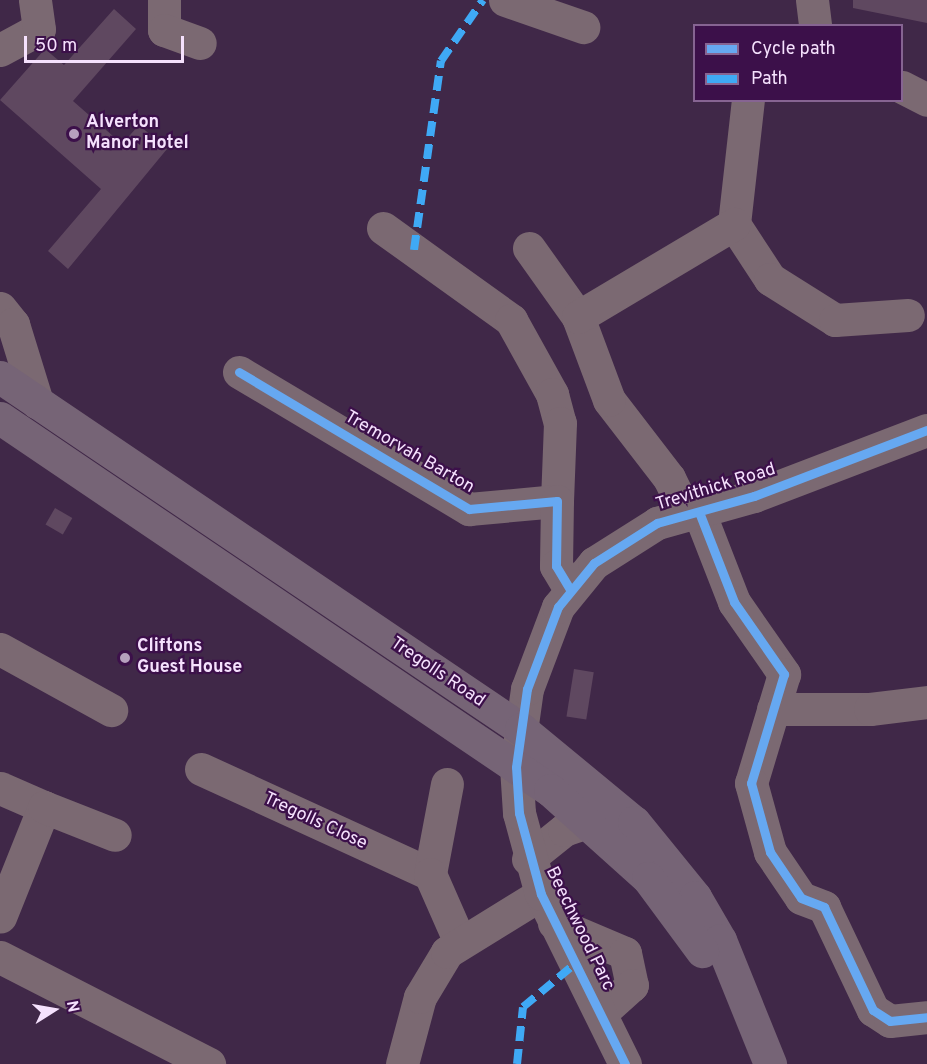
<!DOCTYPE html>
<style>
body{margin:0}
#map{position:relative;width:927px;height:1064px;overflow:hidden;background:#402848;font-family:Overpass,sans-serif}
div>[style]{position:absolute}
.building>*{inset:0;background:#5f4860;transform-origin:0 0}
.minor>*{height:33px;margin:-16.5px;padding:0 16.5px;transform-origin:16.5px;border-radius:16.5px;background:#7b6972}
.highway>*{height:33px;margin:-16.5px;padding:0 16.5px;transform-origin:16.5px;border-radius:16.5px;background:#766476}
.quiet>*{height:8px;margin-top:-4px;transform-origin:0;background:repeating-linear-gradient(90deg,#3fa9f5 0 15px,transparent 0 23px)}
.cycleway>*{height:9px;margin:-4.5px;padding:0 4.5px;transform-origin:4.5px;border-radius:4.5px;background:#66a8f1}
.dots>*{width:16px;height:16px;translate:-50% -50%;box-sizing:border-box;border:3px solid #3c104a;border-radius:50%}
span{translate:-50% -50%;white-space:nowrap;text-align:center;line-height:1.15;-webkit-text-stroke:4.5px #3c104a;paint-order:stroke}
.poi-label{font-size:18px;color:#f5e1fd;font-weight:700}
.left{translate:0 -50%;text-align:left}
.street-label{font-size:18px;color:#f5e1fd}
.legend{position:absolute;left:693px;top:24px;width:210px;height:78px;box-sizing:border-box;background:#3c104a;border:2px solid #866492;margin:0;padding:8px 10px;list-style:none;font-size:18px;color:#f5e1fd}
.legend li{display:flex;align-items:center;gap:12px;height:30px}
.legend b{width:30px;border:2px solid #866492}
.north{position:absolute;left:24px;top:980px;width:60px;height:60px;-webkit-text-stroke:4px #3c104a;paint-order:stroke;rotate:79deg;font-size:16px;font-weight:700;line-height:24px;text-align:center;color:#f5e1fd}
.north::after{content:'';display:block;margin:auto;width:21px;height:27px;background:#f5e1fd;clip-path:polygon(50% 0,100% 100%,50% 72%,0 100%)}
.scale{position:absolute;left:24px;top:36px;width:160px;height:27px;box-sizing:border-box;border:3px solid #f5e1fd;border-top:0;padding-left:8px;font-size:18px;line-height:21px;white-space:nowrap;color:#f5e1fd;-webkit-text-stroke:4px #3c104a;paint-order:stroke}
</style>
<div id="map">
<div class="building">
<i style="clip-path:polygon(853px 0,927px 0,927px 23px,853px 8px)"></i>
<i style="clip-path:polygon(114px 9px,136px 29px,73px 101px,122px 144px,139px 125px,167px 149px,68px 269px,48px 251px,101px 189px,0 100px,45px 49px,64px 65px)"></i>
<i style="left:55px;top:508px;width:20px;height:19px;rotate:30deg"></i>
<i style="left:574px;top:669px;width:20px;height:48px;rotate:9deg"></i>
</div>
<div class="minor">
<i style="left:164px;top:0;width:30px;rotate:90deg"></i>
<i style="left:164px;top:30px;width:38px;rotate:20deg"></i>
<i style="left:505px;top:0;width:83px;rotate:19.1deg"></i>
<i style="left:812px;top:0;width:26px;rotate:83deg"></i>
<i style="left:0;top:50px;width:44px;rotate:-28.3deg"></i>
<i style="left:39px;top:29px;width:29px;rotate:-98deg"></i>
<i style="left:902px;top:87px;width:28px;rotate:27deg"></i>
<i style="left:734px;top:224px;width:66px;rotate:56.8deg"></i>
<i style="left:770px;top:279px;width:77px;rotate:32.2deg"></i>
<i style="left:835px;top:320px;width:73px;rotate:-3.9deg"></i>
<i style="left:734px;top:224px;width:125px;rotate:-83.6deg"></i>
<i style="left:383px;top:228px;width:158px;rotate:35.7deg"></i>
<i style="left:511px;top:320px;width:85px;rotate:61deg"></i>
<i style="left:552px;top:394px;width:30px;rotate:75deg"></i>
<i style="left:560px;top:423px;width:78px;rotate:92.2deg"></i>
<i style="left:529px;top:248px;width:85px;rotate:54.6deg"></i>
<i style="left:0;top:308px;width:21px;rotate:51deg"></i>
<i style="left:13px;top:324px;width:82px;rotate:72.9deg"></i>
<i style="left:239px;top:372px;width:268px;rotate:30.8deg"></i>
<i style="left:469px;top:509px;width:88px;rotate:-5.2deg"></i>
<i style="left:557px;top:501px;width:65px;rotate:90.9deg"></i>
<i style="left:556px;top:566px;width:27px;rotate:59deg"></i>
<i style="left:699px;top:512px;width:97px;rotate:68.7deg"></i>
<i style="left:734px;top:602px;width:88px;rotate:55.2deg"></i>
<i style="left:784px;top:674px;width:114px;rotate:106.8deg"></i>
<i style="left:751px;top:783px;width:72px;rotate:74.6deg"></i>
<i style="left:770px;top:852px;width:55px;rotate:56deg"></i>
<i style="left:801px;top:898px;width:25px;rotate:21deg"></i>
<i style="left:824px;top:907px;width:114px;rotate:64.6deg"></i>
<i style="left:873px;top:1010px;width:20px;rotate:33deg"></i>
<i style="left:890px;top:1021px;width:37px;rotate:-6deg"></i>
<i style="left:687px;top:515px;width:41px;rotate:-115.9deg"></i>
<i style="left:669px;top:478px;width:98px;rotate:-127.6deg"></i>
<i style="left:609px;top:400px;width:89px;rotate:-110.5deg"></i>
<i style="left:578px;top:317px;width:182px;rotate:-30.8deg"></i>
<i style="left:0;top:649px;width:127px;rotate:28.8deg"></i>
<i style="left:773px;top:709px;width:97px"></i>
<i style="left:870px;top:709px;width:57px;rotate:-7deg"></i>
<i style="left:201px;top:769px;width:252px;rotate:24.6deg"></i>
<i style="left:447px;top:784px;width:92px;rotate:100.7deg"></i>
<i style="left:430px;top:874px;width:72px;rotate:66.3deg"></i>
<i style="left:0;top:788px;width:48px;rotate:23.4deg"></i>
<i style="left:44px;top:807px;width:118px;rotate:111.8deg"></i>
<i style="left:44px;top:807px;width:76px;rotate:21.5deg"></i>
<i style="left:528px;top:859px;width:46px;rotate:-38.9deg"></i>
<i style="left:564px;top:830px;width:28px;rotate:-19deg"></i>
<i style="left:554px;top:923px;width:77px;rotate:22.9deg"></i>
<i style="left:625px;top:953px;width:33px;rotate:78deg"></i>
<i style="left:632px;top:985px;width:40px;rotate:138deg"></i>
<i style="left:0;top:957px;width:235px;rotate:27.1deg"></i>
<i style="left:402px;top:1064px;width:69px;rotate:-75deg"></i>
<i style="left:420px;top:997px;width:52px;rotate:-59deg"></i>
<i style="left:447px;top:952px;width:110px;rotate:-31.7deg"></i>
<i style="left:625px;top:1064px;width:190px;rotate:-116.3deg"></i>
<i style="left:541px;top:894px;width:84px;rotate:-105.2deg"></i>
<i style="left:519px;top:813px;width:46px;rotate:-93.7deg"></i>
<i style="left:516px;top:767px;width:79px;rotate:-82deg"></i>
<i style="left:527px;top:689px;width:88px;rotate:-69.3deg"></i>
<i style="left:558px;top:607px;width:57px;rotate:-50.7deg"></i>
<i style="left:594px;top:563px;width:75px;rotate:-32.4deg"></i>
<i style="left:657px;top:523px;width:101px;rotate:-15.6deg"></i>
<i style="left:754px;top:496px;width:185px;rotate:-20.9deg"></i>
</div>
<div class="highway">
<i style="left:0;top:377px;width:629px;rotate:34.04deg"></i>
<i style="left:521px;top:729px;width:146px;rotate:39.5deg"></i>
<i style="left:634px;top:822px;width:97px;rotate:50.9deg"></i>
<i style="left:695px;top:897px;width:50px;rotate:59.8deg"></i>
<i style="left:720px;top:940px;width:134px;rotate:68deg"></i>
<i style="left:0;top:418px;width:664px;rotate:34.07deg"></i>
<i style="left:550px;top:790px;width:132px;rotate:41.9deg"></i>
<i style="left:648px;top:878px;width:91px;rotate:53.5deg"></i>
</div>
<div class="quiet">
<i style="left:414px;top:250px;width:191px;rotate:-81.9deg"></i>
<i style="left:441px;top:61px;width:74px;rotate:-55.5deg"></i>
<i style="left:517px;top:1064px;width:57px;rotate:-84deg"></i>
<i style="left:523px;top:1007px;width:69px;rotate:-39.7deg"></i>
</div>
<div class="cycleway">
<i style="left:239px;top:372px;width:268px;rotate:30.8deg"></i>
<i style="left:469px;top:509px;width:88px;rotate:-5.2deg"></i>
<i style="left:557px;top:501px;width:65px;rotate:90.9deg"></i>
<i style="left:556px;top:566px;width:27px;rotate:59deg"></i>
<i style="left:699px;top:512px;width:97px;rotate:68.7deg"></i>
<i style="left:734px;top:602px;width:88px;rotate:55.2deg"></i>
<i style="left:784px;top:674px;width:114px;rotate:106.8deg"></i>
<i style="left:751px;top:783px;width:72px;rotate:74.6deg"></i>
<i style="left:770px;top:852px;width:55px;rotate:56deg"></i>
<i style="left:801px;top:898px;width:25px;rotate:21deg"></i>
<i style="left:824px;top:907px;width:114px;rotate:64.6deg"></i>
<i style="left:873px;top:1010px;width:20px;rotate:33deg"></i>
<i style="left:890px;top:1021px;width:37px;rotate:-6deg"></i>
<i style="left:625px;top:1064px;width:190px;rotate:-116.3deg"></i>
<i style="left:541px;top:894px;width:84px;rotate:-105.2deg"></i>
<i style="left:519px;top:813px;width:46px;rotate:-93.7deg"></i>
<i style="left:516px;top:767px;width:79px;rotate:-82deg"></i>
<i style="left:527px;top:689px;width:88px;rotate:-69.3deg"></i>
<i style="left:558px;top:607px;width:57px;rotate:-50.7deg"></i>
<i style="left:594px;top:563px;width:75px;rotate:-32.4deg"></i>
<i style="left:657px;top:523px;width:101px;rotate:-15.6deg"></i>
<i style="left:754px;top:496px;width:185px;rotate:-20.9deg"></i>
</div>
<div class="dots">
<i style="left:74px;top:134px;background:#b6a0be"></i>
<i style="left:125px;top:658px;background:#b6a0be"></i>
</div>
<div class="poi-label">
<span class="left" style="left:86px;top:134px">Alverton<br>Manor Hotel</span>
<span class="left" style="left:137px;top:658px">Cliftons<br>Guest House</span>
</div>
<div class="street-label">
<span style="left:409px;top:453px;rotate:30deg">Tremorvah Barton</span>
<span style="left:716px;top:488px;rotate:-17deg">Trevithick Road</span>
<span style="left:437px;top:673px;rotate:34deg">Tregolls Road</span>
<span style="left:315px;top:822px;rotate:25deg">Tregolls Close</span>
<span style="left:579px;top:929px;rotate:64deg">Beechwood Parc</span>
</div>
<ul class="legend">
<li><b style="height:8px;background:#66a8f1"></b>Cycle path</li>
<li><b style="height:8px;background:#3fa9f5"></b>Path</li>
</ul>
<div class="north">N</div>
<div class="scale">50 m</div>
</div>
